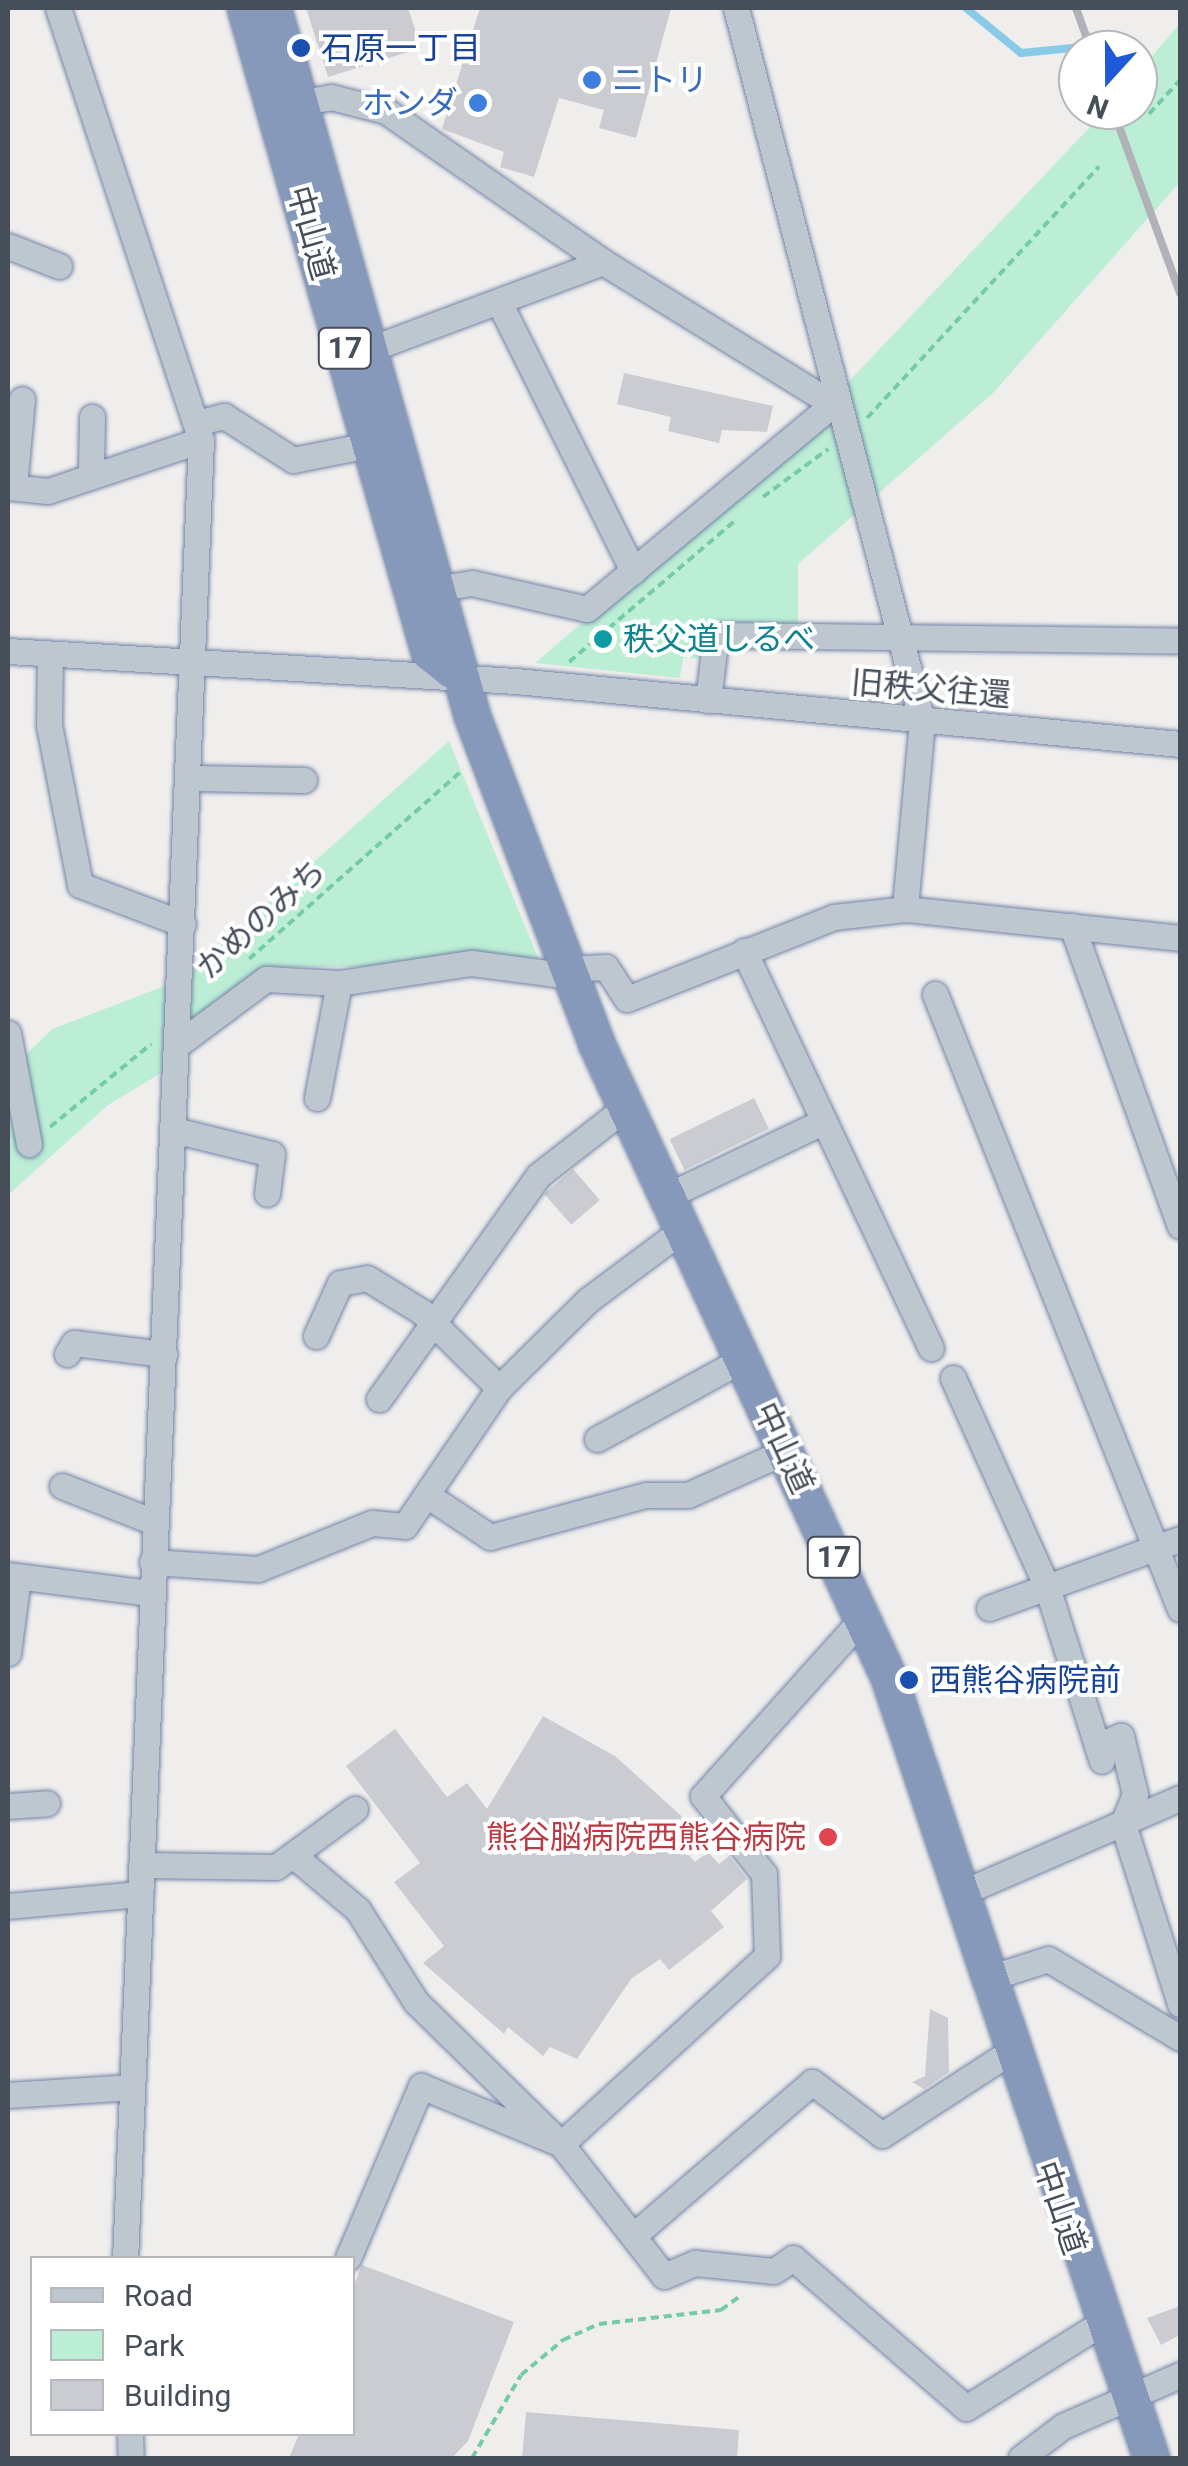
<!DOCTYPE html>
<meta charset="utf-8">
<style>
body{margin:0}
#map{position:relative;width:1188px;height:2466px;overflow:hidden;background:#f0eeed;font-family:Roboto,"Noto Sans JP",sans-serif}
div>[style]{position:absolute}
.green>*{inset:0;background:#bcedd5}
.stream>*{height:8px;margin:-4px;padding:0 4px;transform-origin:4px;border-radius:4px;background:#8acae9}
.building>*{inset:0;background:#caccd2;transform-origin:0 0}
.path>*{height:4px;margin-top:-2px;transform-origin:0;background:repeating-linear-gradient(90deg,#75caaa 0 8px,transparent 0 13px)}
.roads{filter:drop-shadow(0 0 2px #7184a7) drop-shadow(0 0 2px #7184a7)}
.minor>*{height:25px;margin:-12.5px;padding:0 12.5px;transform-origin:12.5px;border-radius:12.5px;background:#bec6cf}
.highway>*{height:35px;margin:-17.5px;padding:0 17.5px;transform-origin:17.5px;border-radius:17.5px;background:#8699bb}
.rail>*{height:8px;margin:-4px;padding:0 4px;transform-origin:4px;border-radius:4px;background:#b0b2b8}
.dots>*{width:28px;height:28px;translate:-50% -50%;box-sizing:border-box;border:5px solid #fff;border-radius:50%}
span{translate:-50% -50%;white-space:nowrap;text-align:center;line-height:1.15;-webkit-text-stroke:8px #fff;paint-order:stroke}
.shield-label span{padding:2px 8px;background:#fff;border:2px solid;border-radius:8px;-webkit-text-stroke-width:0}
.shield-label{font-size:30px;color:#464e5a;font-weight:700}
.transit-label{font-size:32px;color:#164399}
.left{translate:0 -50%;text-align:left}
.shop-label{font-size:32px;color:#366cbe}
.right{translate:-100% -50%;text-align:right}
.street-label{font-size:32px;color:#464e5a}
.culture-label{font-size:32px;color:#0d838f}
.health-label{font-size:32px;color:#be3a42}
.frame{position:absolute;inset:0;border:10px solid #464e5a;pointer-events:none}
.legend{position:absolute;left:30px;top:2256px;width:325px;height:180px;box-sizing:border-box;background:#fff;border:2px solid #b5b8bd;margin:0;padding:12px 18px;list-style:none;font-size:30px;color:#464e5a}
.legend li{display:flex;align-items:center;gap:20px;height:50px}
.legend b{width:50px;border:2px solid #b5b8bd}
.north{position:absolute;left:1058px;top:30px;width:100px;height:100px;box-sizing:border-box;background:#fff;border:2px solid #b5b8bd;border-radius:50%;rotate:201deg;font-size:28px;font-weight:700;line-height:40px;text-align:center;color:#464e5a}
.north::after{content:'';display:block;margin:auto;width:35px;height:45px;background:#1e59da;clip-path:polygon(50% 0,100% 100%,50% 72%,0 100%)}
</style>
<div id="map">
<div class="green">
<i style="clip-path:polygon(1180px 23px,1180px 182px,993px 393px,798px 564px,798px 632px,710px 631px,707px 659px,683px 658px,680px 678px,535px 663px,782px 452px,1106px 110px,1138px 110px,1138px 73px)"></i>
<i style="clip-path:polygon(449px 741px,541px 965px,271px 967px,177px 1037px,191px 972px)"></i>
<i style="clip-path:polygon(170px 984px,168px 1069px,108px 1105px,8px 1195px,8px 1072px,52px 1029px)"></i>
</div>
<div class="stream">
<i style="left:966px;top:8px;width:71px;rotate:39.3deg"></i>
<i style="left:1021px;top:53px;width:113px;rotate:-5.6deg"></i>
</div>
<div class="building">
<i style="clip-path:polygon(306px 8px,408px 8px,421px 48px,328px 77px)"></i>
<i style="clip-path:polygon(480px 8px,671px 8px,636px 138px,599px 128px,604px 110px,559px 98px,534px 177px,500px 167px,504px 152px,442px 129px)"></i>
<i style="clip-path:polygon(624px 373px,773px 406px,767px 432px,722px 430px,719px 443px,668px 431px,671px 417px,617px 404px)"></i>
<i style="left:754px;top:1098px;width:34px;height:94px;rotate:64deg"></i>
<i style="left:573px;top:1169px;width:41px;height:38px;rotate:49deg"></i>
<i style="clip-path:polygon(543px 1716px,615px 1756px,687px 1821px,672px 1837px,695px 1862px,708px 1852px,719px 1864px,729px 1856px,747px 1879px,711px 1911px,724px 1927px,669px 1970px,660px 1959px,631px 1979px,577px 2059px,550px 2047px,543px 2056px,508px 2027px,504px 2034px,423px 1963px,444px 1946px,394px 1882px,420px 1863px,346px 1766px,395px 1729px,447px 1797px,467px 1783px,487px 1809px)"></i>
<i style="clip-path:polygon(930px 2009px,948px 2018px,949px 2072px,924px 2089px,912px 2082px,925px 2076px)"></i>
<i style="clip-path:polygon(362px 2265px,514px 2322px,468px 2441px,452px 2458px,289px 2458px,299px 2434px,352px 2434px,352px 2290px)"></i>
<i style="clip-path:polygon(1180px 2306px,1180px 2335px,1161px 2345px,1147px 2318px)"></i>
<i style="clip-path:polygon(526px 2412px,739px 2430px,737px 2458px,522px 2458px)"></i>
</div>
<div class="path">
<i style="left:1149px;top:114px;width:46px;rotate:-47.6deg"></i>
<i style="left:867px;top:418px;width:342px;rotate:-47.3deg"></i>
<i style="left:763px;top:497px;width:81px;rotate:-36.4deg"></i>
<i style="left:569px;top:662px;width:221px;rotate:-40.4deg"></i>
<i style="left:249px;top:959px;width:286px;rotate:-41.5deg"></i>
<i style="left:50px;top:1127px;width:131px;rotate:-39.4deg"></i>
<i style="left:472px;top:2458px;width:96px;rotate:-59.4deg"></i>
<i style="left:521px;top:2375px;width:55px;rotate:-39.8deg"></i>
<i style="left:563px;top:2340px;width:39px;rotate:-24deg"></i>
<i style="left:599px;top:2324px;width:123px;rotate:-6.5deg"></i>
<i style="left:721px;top:2310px;width:26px;rotate:-36deg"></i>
</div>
<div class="roads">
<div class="minor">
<i style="left:58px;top:8px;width:455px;rotate:71.7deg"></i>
<i style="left:201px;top:440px;width:1820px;rotate:92.39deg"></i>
<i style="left:736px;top:8px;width:737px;rotate:75.38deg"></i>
<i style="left:922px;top:721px;width:189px;rotate:95.2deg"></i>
<i style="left:301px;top:102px;width:30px;rotate:-9deg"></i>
<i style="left:331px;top:97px;width:57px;rotate:14.3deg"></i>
<i style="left:386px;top:111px;width:264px;rotate:34.8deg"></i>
<i style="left:603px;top:262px;width:270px;rotate:31.7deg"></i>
<i style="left:833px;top:404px;width:320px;rotate:140.2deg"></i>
<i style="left:587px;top:609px;width:118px;rotate:-167.3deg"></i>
<i style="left:472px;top:583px;width:36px;rotate:171deg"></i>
<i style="left:8px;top:246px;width:55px;rotate:21.4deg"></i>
<i style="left:499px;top:302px;width:301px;rotate:63.5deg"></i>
<i style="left:354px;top:355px;width:266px;rotate:-20.5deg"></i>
<i style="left:197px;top:423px;width:28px;rotate:-15deg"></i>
<i style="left:224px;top:416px;width:82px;rotate:32.5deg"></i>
<i style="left:293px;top:460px;width:82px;rotate:-11.3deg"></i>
<i style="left:91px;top:469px;width:52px;rotate:-88.9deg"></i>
<i style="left:8px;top:487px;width:40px;rotate:5.7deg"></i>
<i style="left:48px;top:491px;width:161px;rotate:-18.4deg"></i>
<i style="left:14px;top:487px;width:88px;rotate:-84.8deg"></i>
<i style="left:8px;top:651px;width:509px;rotate:3.38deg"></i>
<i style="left:516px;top:681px;width:667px;rotate:5.42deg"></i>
<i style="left:50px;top:654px;width:71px;rotate:90.8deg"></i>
<i style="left:49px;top:725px;width:163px;rotate:79deg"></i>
<i style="left:80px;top:885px;width:110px;rotate:20.7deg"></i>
<i style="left:708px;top:700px;width:65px;rotate:-83deg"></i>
<i style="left:716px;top:635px;width:464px;rotate:0.7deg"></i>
<i style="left:192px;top:778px;width:112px;rotate:1deg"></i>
<i style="left:1072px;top:926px;width:319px;rotate:70.2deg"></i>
<i style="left:744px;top:951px;width:439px;rotate:64.8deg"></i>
<i style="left:566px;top:969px;width:40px;rotate:-2.9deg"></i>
<i style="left:606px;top:967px;width:38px;rotate:57deg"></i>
<i style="left:627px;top:999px;width:223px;rotate:-21.6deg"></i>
<i style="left:834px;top:917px;width:71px;rotate:-6.4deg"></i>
<i style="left:905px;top:909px;width:277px;rotate:6deg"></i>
<i style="left:935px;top:994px;width:662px;rotate:68.28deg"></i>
<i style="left:8px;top:1033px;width:113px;rotate:79.3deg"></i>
<i style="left:177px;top:1045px;width:111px;rotate:-36.6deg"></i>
<i style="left:266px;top:979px;width:73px;rotate:3.1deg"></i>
<i style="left:317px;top:1098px;width:117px;rotate:-79.2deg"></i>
<i style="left:339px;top:983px;width:134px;rotate:-8.6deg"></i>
<i style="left:472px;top:963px;width:98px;rotate:7.6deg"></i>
<i style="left:174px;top:1130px;width:101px;rotate:13.8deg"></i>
<i style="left:272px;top:1154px;width:40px;rotate:97.1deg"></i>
<i style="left:667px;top:1196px;width:174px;rotate:-25.5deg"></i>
<i style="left:316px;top:1336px;width:58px;rotate:-65.6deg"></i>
<i style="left:340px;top:1283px;width:27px;rotate:-10deg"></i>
<i style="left:367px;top:1278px;width:65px;rotate:31.7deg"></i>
<i style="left:422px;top:1312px;width:108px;rotate:44.6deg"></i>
<i style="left:67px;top:1354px;width:13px;rotate:-58deg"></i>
<i style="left:74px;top:1343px;width:91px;rotate:7deg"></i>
<i style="left:953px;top:1378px;width:229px;rotate:65.8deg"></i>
<i style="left:1047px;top:1587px;width:182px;rotate:72.5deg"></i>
<i style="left:379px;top:1399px;width:275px;rotate:-54.5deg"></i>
<i style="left:539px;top:1175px;width:110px;rotate:-38deg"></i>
<i style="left:597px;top:1439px;width:166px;rotate:-28.7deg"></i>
<i style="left:62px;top:1486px;width:99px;rotate:21.4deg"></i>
<i style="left:430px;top:1497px;width:72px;rotate:33.7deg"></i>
<i style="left:490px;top:1537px;width:162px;rotate:-15.1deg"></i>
<i style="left:646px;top:1495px;width:42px"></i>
<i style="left:688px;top:1495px;width:107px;rotate:-24.2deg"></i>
<i style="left:152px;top:1562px;width:106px;rotate:3.8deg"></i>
<i style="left:258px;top:1569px;width:123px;rotate:-22deg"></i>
<i style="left:372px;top:1523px;width:33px;rotate:5deg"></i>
<i style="left:405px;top:1526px;width:167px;rotate:-55.7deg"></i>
<i style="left:499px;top:1388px;width:125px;rotate:-44.7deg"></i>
<i style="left:588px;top:1300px;width:117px;rotate:-36.7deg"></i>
<i style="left:8px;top:1575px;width:144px;rotate:7.2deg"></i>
<i style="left:989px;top:1608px;width:203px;rotate:-19.9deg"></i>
<i style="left:8px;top:1653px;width:77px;rotate:-82.5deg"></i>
<i style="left:1097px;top:1746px;width:26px;rotate:-23deg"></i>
<i style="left:1121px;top:1736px;width:60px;rotate:76.4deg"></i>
<i style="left:1135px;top:1794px;width:32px;rotate:112deg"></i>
<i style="left:1123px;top:1824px;width:189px;rotate:72.4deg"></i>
<i style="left:8px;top:1806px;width:39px;rotate:-4deg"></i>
<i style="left:293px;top:1855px;width:85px;rotate:40.2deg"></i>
<i style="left:358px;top:1910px;width:109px;rotate:57.8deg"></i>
<i style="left:416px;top:2002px;width:203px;rotate:44.4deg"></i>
<i style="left:561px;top:2144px;width:167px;rotate:52deg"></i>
<i style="left:664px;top:2276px;width:34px;rotate:-23deg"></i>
<i style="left:695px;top:2263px;width:79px;rotate:5.8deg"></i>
<i style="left:774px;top:2271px;width:23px;rotate:-34deg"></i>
<i style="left:793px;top:2258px;width:229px;rotate:40.9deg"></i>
<i style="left:966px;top:2408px;width:158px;rotate:-32.1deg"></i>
<i style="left:141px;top:1865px;width:135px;rotate:0.8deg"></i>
<i style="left:276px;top:1867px;width:98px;rotate:-36.3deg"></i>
<i style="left:959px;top:1894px;width:241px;rotate:-23.5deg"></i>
<i style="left:8px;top:1906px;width:133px;rotate:-5.2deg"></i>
<i style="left:986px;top:1979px;width:65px;rotate:-17.9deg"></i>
<i style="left:1048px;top:1959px;width:154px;rotate:30.9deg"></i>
<i style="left:8px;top:2095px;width:124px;rotate:-3.7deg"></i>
<i style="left:633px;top:2236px;width:236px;rotate:-40.7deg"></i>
<i style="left:812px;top:2082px;width:88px;rotate:37.1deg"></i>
<i style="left:882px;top:2135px;width:153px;rotate:-33deg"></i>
<i style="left:348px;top:2258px;width:187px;rotate:-67deg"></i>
<i style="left:421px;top:2086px;width:152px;rotate:22.5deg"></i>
<i style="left:561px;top:2144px;width:279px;rotate:-42.4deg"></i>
<i style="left:767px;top:1956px;width:82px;rotate:-92.1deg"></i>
<i style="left:764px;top:1874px;width:99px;rotate:-128deg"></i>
<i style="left:703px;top:1796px;width:238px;rotate:-48.1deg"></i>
<i style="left:130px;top:2434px;width:24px;rotate:88deg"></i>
<i style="left:1021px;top:2458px;width:53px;rotate:-37.3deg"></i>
<i style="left:1063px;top:2426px;width:128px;rotate:-23.6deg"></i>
</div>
<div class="highway">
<i style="left:245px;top:8px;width:670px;rotate:74.05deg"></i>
<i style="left:429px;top:652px;width:28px;rotate:39deg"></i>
<i style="left:273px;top:8px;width:735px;rotate:74.3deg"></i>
<i style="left:472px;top:716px;width:350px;rotate:69.2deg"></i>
<i style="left:596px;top:1043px;width:699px;rotate:65.23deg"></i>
<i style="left:889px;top:1678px;width:823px;rotate:71.43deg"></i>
</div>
</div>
<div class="rail">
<i style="left:1076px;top:8px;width:45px;rotate:70.3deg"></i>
<i style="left:1113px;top:110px;width:195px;rotate:69.9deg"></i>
</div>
<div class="dots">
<i style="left:301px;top:48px;background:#1a4fb4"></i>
<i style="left:592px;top:80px;background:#3f7fe0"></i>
<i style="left:478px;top:103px;background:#3f7fe0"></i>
<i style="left:603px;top:639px;background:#0f9aa8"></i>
<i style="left:909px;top:1680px;background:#1a4fb4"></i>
<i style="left:828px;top:1837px;background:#e0444e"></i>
</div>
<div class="shield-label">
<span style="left:345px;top:348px">17</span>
<span style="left:834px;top:1557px">17</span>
</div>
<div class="transit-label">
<span class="left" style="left:321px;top:48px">石原一丁目</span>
<span class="left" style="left:929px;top:1680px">西熊谷病院前</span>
</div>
<div class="shop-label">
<span class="left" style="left:612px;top:80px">ニトリ</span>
<span class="right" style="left:458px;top:103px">ホンダ</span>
</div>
<div class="street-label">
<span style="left:311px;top:233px;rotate:74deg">中山道</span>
<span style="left:931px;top:689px;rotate:5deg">旧秩父往還</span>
<span style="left:261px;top:919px;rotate:-42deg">かめのみち</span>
<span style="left:784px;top:1448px;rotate:65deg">中山道</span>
<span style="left:1060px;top:2208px;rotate:71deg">中山道</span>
</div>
<div class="culture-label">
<span class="left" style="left:623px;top:639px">秩父道しるべ</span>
</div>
<div class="health-label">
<span class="right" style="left:806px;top:1837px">熊谷脳病院西熊谷病院</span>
</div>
<div class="frame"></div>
<ul class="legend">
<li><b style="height:12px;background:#bec6cf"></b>Road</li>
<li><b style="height:28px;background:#bcedd5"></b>Park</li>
<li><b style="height:28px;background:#caccd2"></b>Building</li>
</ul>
<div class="north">N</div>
</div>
